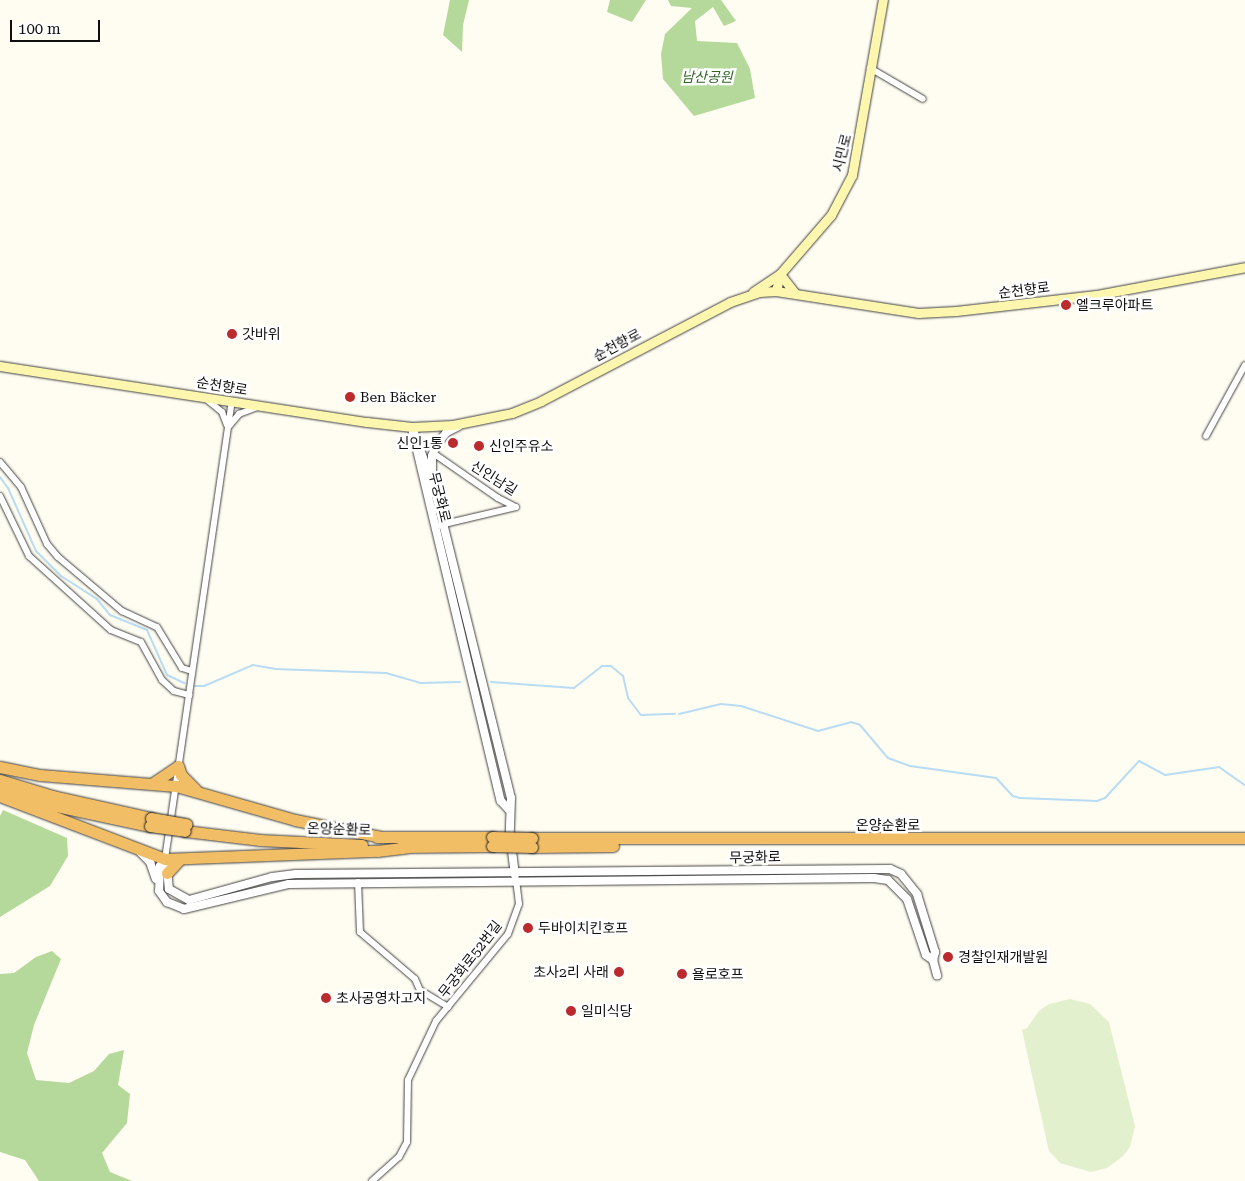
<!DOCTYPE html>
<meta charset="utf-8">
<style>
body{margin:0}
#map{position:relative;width:1245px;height:1181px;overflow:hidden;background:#fffcf1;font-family:"Roboto Serif","Noto Sans KR",serif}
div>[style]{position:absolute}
.forest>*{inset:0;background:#b5d99b}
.pitch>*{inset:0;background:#e3f0cd}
.stream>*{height:2px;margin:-1px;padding:0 1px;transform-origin:1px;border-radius:1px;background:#b7dcf4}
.roads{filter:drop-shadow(0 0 1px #424242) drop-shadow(0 0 1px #424242)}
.minor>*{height:6px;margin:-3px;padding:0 3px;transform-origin:3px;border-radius:3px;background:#fff}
.tertiary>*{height:8px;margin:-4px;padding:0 4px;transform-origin:4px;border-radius:4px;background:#fff}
.secondary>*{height:9px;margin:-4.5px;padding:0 4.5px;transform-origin:4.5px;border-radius:4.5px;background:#fcf6af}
.trunk>*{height:11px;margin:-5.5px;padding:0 5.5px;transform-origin:5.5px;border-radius:5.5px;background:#f2be65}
.bridges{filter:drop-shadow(0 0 1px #202020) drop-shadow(0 0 1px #202020)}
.trunk-bridge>*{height:11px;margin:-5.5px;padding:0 5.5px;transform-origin:5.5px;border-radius:5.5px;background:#f2be65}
.dots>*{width:14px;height:14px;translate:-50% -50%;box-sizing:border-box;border:2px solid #fff;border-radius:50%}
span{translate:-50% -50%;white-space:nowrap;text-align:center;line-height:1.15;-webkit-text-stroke:5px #fff;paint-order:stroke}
.park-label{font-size:14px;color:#2d6521;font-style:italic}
.street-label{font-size:14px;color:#0f0f0f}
.poi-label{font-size:14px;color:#0f0f0f}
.left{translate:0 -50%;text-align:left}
.right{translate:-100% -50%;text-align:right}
.scale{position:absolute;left:10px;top:20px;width:90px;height:22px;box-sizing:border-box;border:2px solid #0f0f0f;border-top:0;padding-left:6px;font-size:15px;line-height:18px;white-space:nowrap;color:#0f0f0f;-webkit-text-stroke:4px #fff;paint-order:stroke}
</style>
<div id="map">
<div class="forest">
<i style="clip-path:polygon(450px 0,469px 0,463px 25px,462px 52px,443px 35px)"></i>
<i style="clip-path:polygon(610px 0,646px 0,632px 22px,607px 12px)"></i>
<i style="clip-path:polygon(668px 0,721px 0,736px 21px,724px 26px,713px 7px,695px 21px,697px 41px,737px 43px,750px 69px,755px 98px,694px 116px,663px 79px,661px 54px,665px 34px,692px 8px,671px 6px)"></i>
<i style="clip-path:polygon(3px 810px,67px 838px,68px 856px,50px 886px,0 917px,0 816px)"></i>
<i style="clip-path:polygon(52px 951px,61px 959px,34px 1025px,27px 1053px,36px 1080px,69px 1083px,94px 1071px,109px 1054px,124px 1050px,118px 1085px,130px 1094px,127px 1123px,102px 1153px,110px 1172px,132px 1181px,39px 1181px,25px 1160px,0 1152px,0 974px,14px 973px,36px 957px)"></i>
</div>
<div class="pitch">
<i style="clip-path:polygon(1070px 999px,1090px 1004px,1109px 1022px,1135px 1126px,1130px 1147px,1123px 1156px,1107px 1168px,1091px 1172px,1060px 1163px,1049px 1151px,1022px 1030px,1027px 1028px,1039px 1011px,1049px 1004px)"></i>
</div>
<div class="stream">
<i style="left:0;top:477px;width:14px;rotate:54deg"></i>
<i style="left:8px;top:488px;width:69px;rotate:66deg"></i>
<i style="left:36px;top:551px;width:35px;rotate:45deg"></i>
<i style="left:61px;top:576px;width:43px;rotate:32.6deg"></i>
<i style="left:97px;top:599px;width:21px;rotate:51deg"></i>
<i style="left:110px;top:615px;width:40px;rotate:22deg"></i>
<i style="left:147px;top:630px;width:49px;rotate:66deg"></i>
<i style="left:167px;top:675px;width:19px;rotate:25deg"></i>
<i style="left:491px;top:682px;width:83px;rotate:4.1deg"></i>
<i style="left:574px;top:688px;width:36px;rotate:-38deg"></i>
<i style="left:602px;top:666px;width:9px"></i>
<i style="left:611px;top:666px;width:16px;rotate:40deg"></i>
<i style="left:623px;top:676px;width:23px;rotate:77deg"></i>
<i style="left:628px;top:698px;width:21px;rotate:53deg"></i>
<i style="left:641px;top:715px;width:34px;rotate:-2deg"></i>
<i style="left:195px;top:686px;width:9px"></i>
<i style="left:204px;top:686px;width:53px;rotate:-23.2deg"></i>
<i style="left:253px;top:665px;width:22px;rotate:10deg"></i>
<i style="left:275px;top:669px;width:111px;rotate:2.1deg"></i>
<i style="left:386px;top:673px;width:35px;rotate:16deg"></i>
<i style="left:420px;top:683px;width:40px;rotate:-1.4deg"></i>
<i style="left:679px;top:714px;width:43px;rotate:-13.4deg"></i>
<i style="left:721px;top:704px;width:20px;rotate:6deg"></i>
<i style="left:741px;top:706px;width:81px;rotate:18deg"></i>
<i style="left:818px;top:731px;width:34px;rotate:-15deg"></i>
<i style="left:851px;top:722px;width:9px;rotate:18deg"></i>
<i style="left:860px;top:725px;width:43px;rotate:49.7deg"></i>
<i style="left:888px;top:758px;width:23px;rotate:20deg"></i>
<i style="left:910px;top:766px;width:87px;rotate:7.9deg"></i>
<i style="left:996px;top:778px;width:25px;rotate:47deg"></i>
<i style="left:1013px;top:796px;width:7px;rotate:16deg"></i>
<i style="left:1020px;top:798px;width:77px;rotate:2.2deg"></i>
<i style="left:1097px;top:801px;width:9px;rotate:-21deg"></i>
<i style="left:1105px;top:798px;width:50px;rotate:-47.4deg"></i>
<i style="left:1139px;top:761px;width:30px;rotate:28deg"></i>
<i style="left:1165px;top:775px;width:55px;rotate:-8.4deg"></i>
<i style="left:1219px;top:767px;width:32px;rotate:35deg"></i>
</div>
<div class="roads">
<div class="minor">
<i style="left:870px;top:68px;width:61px;rotate:30.3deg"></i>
<i style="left:206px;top:399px;width:21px;rotate:39deg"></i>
<i style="left:222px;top:412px;width:14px;rotate:69deg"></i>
<i style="left:229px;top:426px;width:16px;rotate:-50deg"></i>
<i style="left:239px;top:414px;width:19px;rotate:-21deg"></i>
<i style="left:1206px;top:436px;width:81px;rotate:-61.2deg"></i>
<i style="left:433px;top:453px;width:79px;rotate:34.7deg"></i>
<i style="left:498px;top:498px;width:20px;rotate:27deg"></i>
<i style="left:0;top:462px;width:33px;rotate:50deg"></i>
<i style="left:21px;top:487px;width:63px;rotate:65.5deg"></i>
<i style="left:47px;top:544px;width:17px;rotate:50deg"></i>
<i style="left:58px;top:557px;width:84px;rotate:40.2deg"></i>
<i style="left:122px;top:611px;width:38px;rotate:25deg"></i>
<i style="left:157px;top:627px;width:48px;rotate:58.6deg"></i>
<i style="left:182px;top:668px;width:10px;rotate:17deg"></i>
<i style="left:0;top:496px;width:67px;rotate:64.2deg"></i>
<i style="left:29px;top:556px;width:110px;rotate:42.1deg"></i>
<i style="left:111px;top:630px;width:32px;rotate:22deg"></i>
<i style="left:141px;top:642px;width:43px;rotate:61.1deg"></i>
<i style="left:162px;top:680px;width:16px;rotate:43deg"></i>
<i style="left:174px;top:691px;width:16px;rotate:15deg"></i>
<i style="left:440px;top:525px;width:78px;rotate:-13.3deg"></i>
<i style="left:165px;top:859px;width:462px;rotate:-81.7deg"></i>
<i style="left:358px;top:882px;width:50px;rotate:87.7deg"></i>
<i style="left:360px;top:932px;width:72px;rotate:40.5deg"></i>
<i style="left:415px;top:979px;width:12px;rotate:66deg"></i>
<i style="left:420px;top:990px;width:33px;rotate:31deg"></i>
<i style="left:372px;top:1181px;width:36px;rotate:-42deg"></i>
<i style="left:399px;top:1157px;width:17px;rotate:-62deg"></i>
<i style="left:407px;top:1142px;width:62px;rotate:-89.1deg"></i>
<i style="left:408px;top:1080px;width:65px;rotate:-64.6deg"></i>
<i style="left:436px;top:1021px;width:113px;rotate:-50.4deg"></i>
<i style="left:508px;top:934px;width:32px;rotate:-70deg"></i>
<i style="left:519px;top:904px;width:25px;rotate:-97deg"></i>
</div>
<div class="tertiary">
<i style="left:412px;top:427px;width:68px;rotate:70.2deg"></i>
<i style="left:435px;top:491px;width:316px;rotate:76.1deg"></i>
<i style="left:511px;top:798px;width:37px;rotate:92deg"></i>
<i style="left:510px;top:835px;width:40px;rotate:82.9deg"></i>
<i style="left:413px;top:433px;width:378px;rotate:76.6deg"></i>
<i style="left:501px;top:801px;width:12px;rotate:48deg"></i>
<i style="left:432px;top:474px;width:18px;rotate:-90deg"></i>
<i style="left:432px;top:456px;width:12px;rotate:-70deg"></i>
<i style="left:436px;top:445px;width:17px;rotate:-50deg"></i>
<i style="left:447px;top:432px;width:13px;rotate:-27deg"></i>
<i style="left:139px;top:851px;width:16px;rotate:45deg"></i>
<i style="left:150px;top:862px;width:18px;rotate:71deg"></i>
<i style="left:165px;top:859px;width:9px;rotate:126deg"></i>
<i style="left:160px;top:866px;width:25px;rotate:92deg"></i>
<i style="left:159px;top:891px;width:14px;rotate:54deg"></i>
<i style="left:167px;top:902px;width:18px;rotate:22deg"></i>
<i style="left:184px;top:909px;width:108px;rotate:-13.4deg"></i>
<i style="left:289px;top:884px;width:585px;rotate:-0.59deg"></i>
<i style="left:874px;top:878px;width:14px;rotate:8deg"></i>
<i style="left:888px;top:880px;width:27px;rotate:45deg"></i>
<i style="left:907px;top:899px;width:59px;rotate:71.3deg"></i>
<i style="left:926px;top:955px;width:9px;rotate:36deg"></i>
<i style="left:167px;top:868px;width:21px;rotate:85deg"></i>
<i style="left:169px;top:889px;width:23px;rotate:29deg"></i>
<i style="left:189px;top:900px;width:86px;rotate:-15.5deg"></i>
<i style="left:272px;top:877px;width:24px;rotate:-7deg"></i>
<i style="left:296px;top:874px;width:594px;rotate:-0.48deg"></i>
<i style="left:890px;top:869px;width:12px;rotate:24deg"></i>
<i style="left:901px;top:874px;width:26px;rotate:51deg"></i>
<i style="left:917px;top:894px;width:61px;rotate:72.8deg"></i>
<i style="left:935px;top:952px;width:8px;rotate:104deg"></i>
<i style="left:933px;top:960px;width:16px;rotate:75deg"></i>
</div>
<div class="secondary">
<i style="left:776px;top:291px;width:17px;rotate:-77deg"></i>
<i style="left:780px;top:274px;width:78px;rotate:-49.2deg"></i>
<i style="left:831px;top:215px;width:45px;rotate:-62.3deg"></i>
<i style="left:852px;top:175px;width:178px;rotate:-80deg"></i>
<i style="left:753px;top:292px;width:32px;rotate:-34deg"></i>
<i style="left:780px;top:274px;width:24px;rotate:52deg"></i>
<i style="left:0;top:366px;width:371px;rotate:8.7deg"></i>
<i style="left:367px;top:422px;width:45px;rotate:6.3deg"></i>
<i style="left:412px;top:427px;width:41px;rotate:-2.8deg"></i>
<i style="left:453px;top:425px;width:60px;rotate:-11.5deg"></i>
<i style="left:512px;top:413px;width:31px;rotate:-22deg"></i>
<i style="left:541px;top:401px;width:213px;rotate:-27.6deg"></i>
<i style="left:730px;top:302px;width:31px;rotate:-19deg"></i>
<i style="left:759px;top:292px;width:17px;rotate:-3deg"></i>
<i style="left:776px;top:291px;width:144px;rotate:8.8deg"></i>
<i style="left:918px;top:313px;width:38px;rotate:-3deg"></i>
<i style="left:956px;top:311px;width:141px;rotate:-6.5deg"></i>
<i style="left:1096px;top:295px;width:152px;rotate:-10.6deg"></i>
</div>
<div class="trunk">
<i style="left:0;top:767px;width:41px;rotate:11.3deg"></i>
<i style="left:40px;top:775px;width:136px;rotate:4.6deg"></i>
<i style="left:176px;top:786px;width:124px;rotate:15.9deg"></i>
<i style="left:295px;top:820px;width:89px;rotate:11.1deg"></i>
<i style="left:0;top:780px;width:55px;rotate:16.8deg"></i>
<i style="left:53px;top:796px;width:100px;rotate:12.7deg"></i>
<i style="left:153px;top:783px;width:30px;rotate:-34deg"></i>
<i style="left:178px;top:766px;width:9px;rotate:72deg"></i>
<i style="left:181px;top:775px;width:21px;rotate:45deg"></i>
<i style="left:2px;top:790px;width:47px;rotate:17.3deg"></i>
<i style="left:47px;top:804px;width:105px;rotate:12.1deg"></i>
<i style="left:0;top:796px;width:177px;rotate:20.9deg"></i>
<i style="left:165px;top:859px;width:212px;rotate:-2.2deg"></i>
<i style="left:377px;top:851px;width:31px;rotate:-7deg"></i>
<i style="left:185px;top:831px;width:76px;rotate:6.8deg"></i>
<i style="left:260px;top:840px;width:102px;rotate:2.8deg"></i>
<i style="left:377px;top:837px;width:115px"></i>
<i style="left:532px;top:838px;width:713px"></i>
<i style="left:401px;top:847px;width:91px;rotate:-0.6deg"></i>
<i style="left:532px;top:847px;width:81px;rotate:-0.7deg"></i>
<i style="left:167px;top:873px;width:18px;rotate:-47deg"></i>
</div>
</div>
<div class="bridges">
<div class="trunk-bridge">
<i style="left:151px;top:818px;width:36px;rotate:10deg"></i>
<i style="left:150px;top:826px;width:35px;rotate:8deg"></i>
<i style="left:492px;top:837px;width:40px;rotate:1.4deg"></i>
<i style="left:492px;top:846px;width:40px;rotate:1.4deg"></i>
</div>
</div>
<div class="dots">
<i style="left:1066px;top:305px;background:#bb2b2d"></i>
<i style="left:232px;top:334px;background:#bb2b2d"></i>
<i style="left:350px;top:397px;background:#bb2b2d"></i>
<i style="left:453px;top:443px;background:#bb2b2d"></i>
<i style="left:479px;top:446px;background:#bb2b2d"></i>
<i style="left:528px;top:928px;background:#bb2b2d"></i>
<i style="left:948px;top:957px;background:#bb2b2d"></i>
<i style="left:619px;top:972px;background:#bb2b2d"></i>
<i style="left:682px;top:974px;background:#bb2b2d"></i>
<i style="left:326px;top:998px;background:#bb2b2d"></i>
<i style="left:571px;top:1011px;background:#bb2b2d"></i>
</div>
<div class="park-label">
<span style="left:707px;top:77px">남산공원</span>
</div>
<div class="street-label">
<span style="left:842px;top:153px;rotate:-76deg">시민로</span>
<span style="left:1024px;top:290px;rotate:-7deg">순천향로</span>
<span style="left:617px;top:345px;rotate:-28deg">순천향로</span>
<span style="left:222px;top:386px;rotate:9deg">순천향로</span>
<span style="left:494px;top:478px;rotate:32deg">신인남길</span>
<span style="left:440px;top:497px;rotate:76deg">무궁화로</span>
<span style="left:888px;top:825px">온양순환로</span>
<span style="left:339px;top:829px;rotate:2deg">온양순환로</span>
<span style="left:755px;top:857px;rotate:-1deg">무궁화로</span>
<span style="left:470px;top:959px;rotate:-52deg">무궁화로52번길</span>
</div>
<div class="poi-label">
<span class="left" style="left:1076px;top:305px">엘크루아파트</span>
<span class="left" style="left:242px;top:334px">갓바위</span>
<span class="left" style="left:360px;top:397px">Ben Bäcker</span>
<span class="right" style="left:443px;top:443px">신인1통</span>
<span class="left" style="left:489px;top:446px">신인주유소</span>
<span class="left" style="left:538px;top:928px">두바이치킨호프</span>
<span class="left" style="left:958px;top:957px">경찰인재개발원</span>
<span class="right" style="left:609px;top:972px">초사2리 사래</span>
<span class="left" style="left:692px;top:974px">욜로호프</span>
<span class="left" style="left:336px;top:998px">초사공영차고지</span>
<span class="left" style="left:581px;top:1011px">일미식당</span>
</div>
<div class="scale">100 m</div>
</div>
